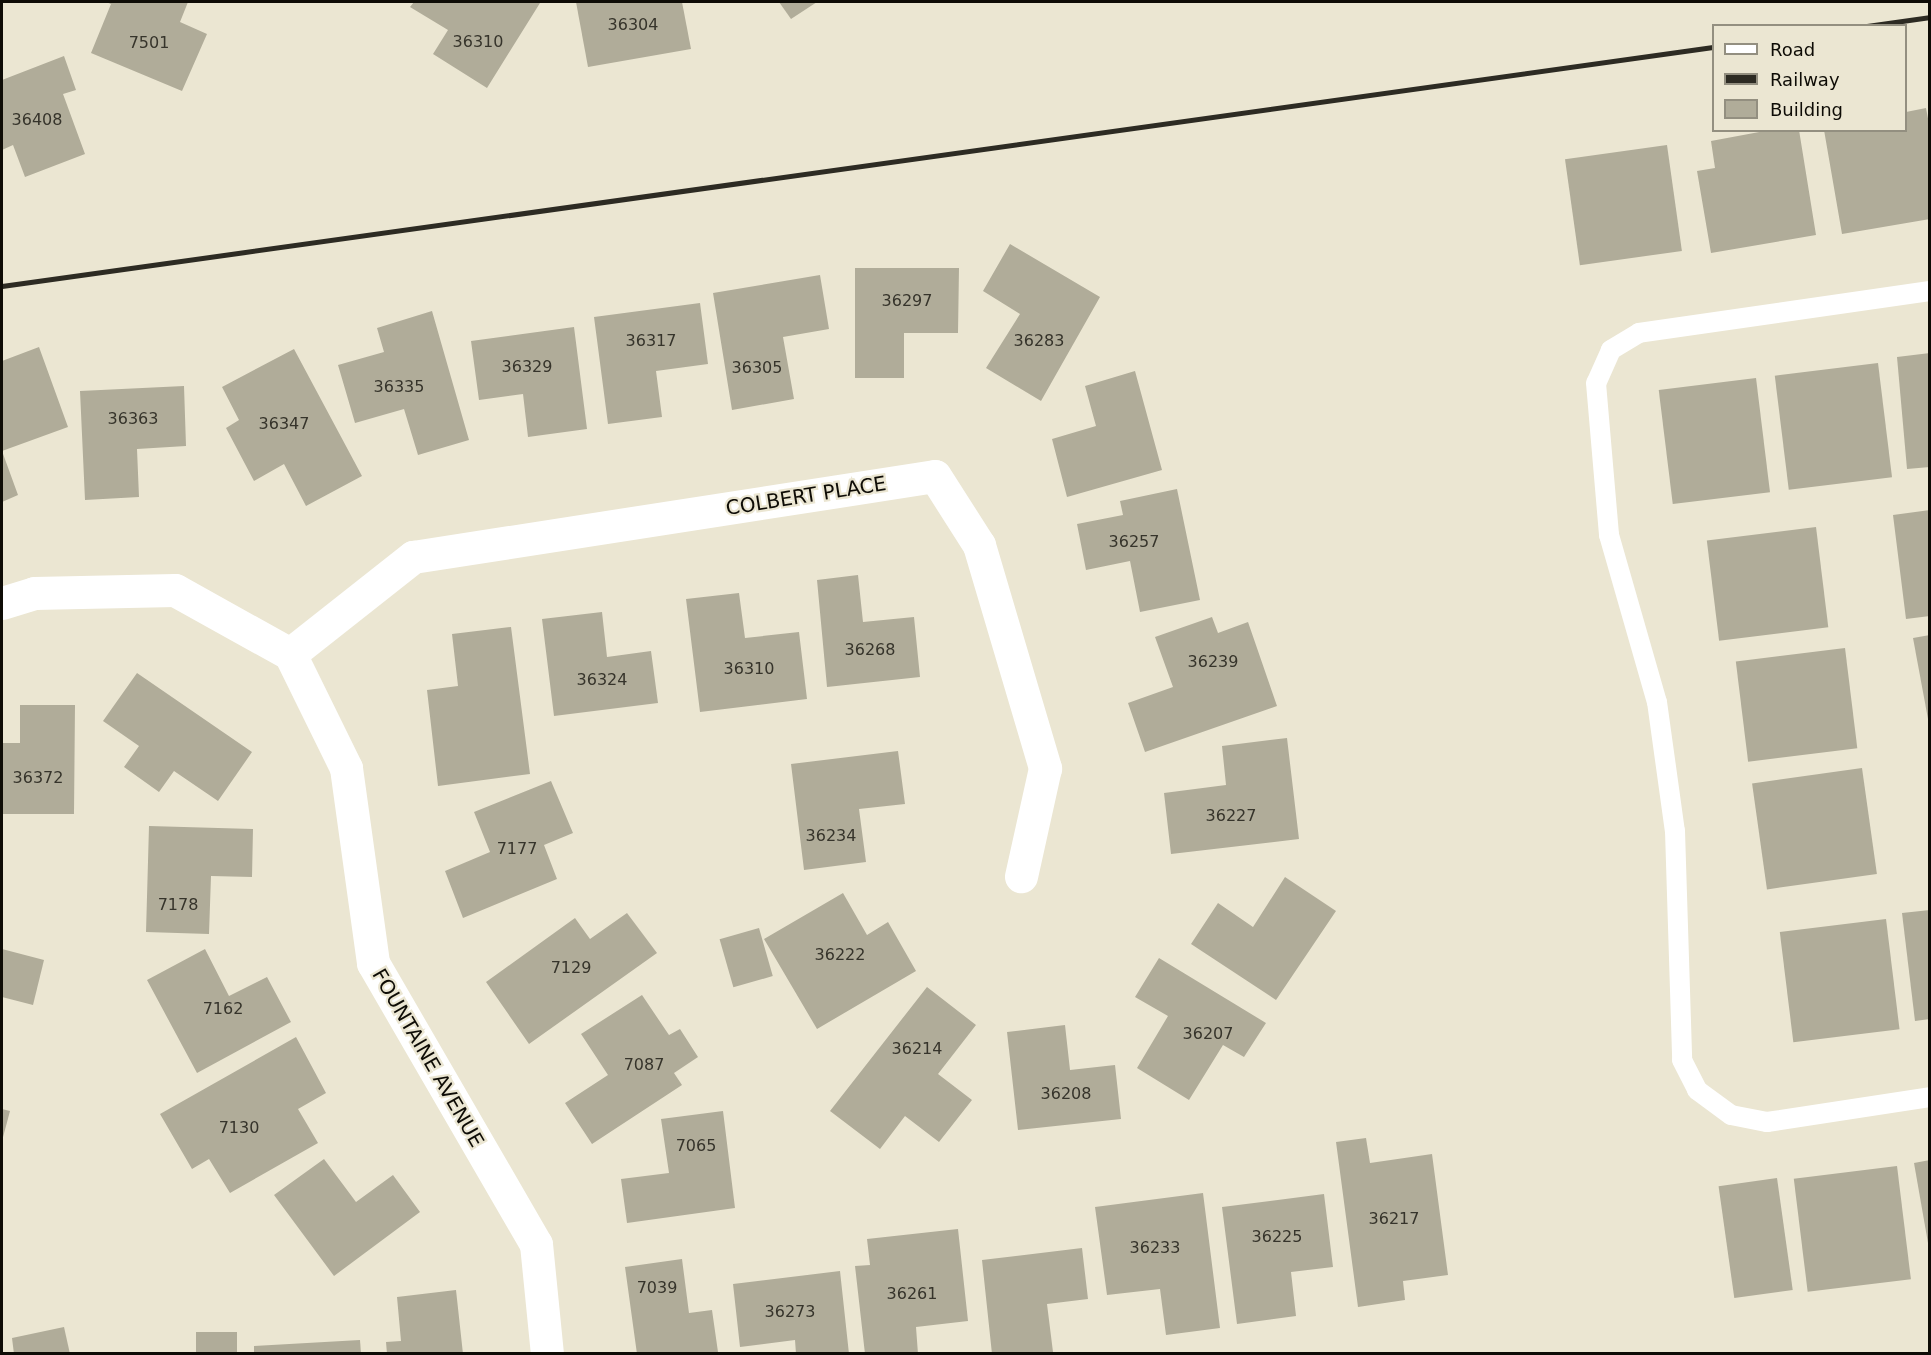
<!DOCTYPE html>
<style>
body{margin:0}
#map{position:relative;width:1931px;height:1355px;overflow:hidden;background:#ebe6d2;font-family:"DejaVu Sans",sans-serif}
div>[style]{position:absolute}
.building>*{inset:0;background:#b0ac99;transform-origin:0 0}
.service>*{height:20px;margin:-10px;padding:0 10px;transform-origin:10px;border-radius:10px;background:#fff}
.minor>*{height:33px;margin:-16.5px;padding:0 16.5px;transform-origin:16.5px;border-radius:16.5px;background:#fff}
.rail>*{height:4.5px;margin:-2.25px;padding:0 2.25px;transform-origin:2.25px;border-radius:2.25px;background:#2d2b23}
span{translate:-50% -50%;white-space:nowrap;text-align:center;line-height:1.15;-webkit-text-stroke:4.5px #ebe6d2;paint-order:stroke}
.number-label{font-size:16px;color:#36342b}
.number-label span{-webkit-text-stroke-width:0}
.street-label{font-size:20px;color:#0e0c06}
.frame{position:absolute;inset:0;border:3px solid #0e0c06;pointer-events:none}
.legend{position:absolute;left:1712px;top:24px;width:195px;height:108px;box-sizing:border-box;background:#ebe6d2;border:2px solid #938f80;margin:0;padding:8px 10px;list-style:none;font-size:18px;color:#0e0c06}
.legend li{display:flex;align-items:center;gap:12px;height:30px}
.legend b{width:30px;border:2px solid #938f80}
</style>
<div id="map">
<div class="building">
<i style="clip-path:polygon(106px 2px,188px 2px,180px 22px,207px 34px,182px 91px,91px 53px,111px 4px)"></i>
<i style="clip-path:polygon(414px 2px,538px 2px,540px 3px,487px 88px,433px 54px,448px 30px,410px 7px)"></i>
<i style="clip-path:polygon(576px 2px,682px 2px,691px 49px,588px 67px)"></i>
<i style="clip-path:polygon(779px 2px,817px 2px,791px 19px)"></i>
<i style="clip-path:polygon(64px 56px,76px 90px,63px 94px,85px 154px,25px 177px,13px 145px,2px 150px,2px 80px)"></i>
<i style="clip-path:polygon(1926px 108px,1930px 129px,1930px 219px,1842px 234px,1824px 130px,1906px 130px,1906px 112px)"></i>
<i style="clip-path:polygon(1770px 130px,1799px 130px,1816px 235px,1711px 253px,1697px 171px,1715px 168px,1711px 141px)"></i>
<i style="left:1667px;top:145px;width:107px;height:103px;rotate:82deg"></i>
<i style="clip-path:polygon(1010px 244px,1100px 297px,1041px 401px,986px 368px,1020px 314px,983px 291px)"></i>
<i style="clip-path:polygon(855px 268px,959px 268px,958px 333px,904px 333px,904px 378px,855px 378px)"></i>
<i style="clip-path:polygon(820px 275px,829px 329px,783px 337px,794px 399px,732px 410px,713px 293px)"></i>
<i style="clip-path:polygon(700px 303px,708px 364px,656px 371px,662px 417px,608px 424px,594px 317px)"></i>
<i style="clip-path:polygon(432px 311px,469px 440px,418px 455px,404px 409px,355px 423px,338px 365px,384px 352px,377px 328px)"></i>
<i style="clip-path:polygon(574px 327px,587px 429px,528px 437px,523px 394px,479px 400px,471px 341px)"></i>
<i style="clip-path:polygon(39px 347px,68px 427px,2px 451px,18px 495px,2px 502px,2px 361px)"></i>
<i style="clip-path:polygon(294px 349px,362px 476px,306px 506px,284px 464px,254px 481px,226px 428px,239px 420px,222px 387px)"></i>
<i style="clip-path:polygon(1930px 353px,1930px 467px,1907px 469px,1897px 357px)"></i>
<i style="left:1878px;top:363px;width:115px;height:104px;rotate:83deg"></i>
<i style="clip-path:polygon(1135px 371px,1162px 470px,1067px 497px,1052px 439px,1096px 426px,1085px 386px)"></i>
<i style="left:1756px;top:378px;width:115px;height:98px;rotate:83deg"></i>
<i style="clip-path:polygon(184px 386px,186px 446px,137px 449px,139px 497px,85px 500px,80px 391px)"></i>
<i style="clip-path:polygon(1177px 489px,1200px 600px,1140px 612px,1130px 561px,1086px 570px,1077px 524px,1123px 515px,1120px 501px)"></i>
<i style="clip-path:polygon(1930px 510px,1930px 616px,1906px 619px,1893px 515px)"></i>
<i style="left:1816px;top:527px;width:101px;height:110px;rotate:83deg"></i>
<i style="clip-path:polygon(858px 575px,863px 622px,914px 617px,920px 677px,827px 687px,817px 580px)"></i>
<i style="clip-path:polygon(739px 593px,745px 638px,799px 632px,807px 699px,700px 712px,686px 599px)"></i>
<i style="clip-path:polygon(602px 612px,607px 657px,651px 651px,658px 703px,554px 716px,542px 619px)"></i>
<i style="clip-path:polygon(1212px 617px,1218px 633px,1248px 622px,1277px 706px,1145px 752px,1128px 703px,1173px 687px,1155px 637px)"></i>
<i style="clip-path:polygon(511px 627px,530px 774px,438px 786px,427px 690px,458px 686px,452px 634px)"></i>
<i style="clip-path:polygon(1930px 635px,1930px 719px,1928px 719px,1913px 638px)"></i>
<i style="left:1845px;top:648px;width:101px;height:110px;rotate:83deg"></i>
<i style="clip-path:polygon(137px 673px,252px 752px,218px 801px,174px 771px,159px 792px,124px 767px,139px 746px,103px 721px)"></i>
<i style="clip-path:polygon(20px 705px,75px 705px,74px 814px,2px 814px,2px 743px,20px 743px)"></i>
<i style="clip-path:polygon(1287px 738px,1299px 839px,1171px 854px,1164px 793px,1226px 785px,1222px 746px)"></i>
<i style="clip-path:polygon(898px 751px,905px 804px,859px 809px,866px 862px,804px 870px,791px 764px)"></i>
<i style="left:1862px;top:768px;width:107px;height:111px;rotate:82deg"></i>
<i style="clip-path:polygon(551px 781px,573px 833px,544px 845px,557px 879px,463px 918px,445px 871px,490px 852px,474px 812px)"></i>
<i style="clip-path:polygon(149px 826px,253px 829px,252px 877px,211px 876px,209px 934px,146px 932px)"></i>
<i style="clip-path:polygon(1285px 877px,1336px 911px,1276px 1000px,1191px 944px,1218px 903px,1253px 927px)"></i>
<i style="clip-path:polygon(843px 893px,867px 935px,888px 922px,916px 971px,817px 1029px,764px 939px)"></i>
<i style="clip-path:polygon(1930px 910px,1930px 1019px,1915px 1021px,1902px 913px)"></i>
<i style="clip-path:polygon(627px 913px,657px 953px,529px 1044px,486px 982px,575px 918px,590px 939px)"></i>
<i style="left:1886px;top:919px;width:111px;height:107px;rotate:83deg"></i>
<i style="left:759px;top:928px;width:50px;height:41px;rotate:74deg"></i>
<i style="clip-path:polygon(2px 949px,44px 960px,33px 1005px,2px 997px)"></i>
<i style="clip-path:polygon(205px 949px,229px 996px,267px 977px,291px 1022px,197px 1073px,147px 980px)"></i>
<i style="clip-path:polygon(1159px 958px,1266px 1023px,1244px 1057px,1223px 1045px,1189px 1100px,1137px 1068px,1168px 1016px,1135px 997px)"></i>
<i style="clip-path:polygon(927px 987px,976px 1025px,938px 1074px,972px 1100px,939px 1142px,905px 1116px,880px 1149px,830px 1111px)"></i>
<i style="clip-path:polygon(642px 995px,669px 1035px,680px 1029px,698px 1057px,674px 1073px,682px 1085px,592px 1144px,565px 1103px,608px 1075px,581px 1034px)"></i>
<i style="clip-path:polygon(1065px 1025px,1070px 1070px,1115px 1065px,1121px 1119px,1018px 1130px,1007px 1032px)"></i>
<i style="clip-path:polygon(296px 1037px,326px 1093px,298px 1109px,318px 1143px,230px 1193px,209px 1159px,192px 1169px,160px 1114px)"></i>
<i style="clip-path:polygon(2px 1109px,10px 1111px,2px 1141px)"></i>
<i style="clip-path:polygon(723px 1111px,735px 1208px,627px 1223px,621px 1179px,669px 1173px,661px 1119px)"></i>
<i style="clip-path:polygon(1366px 1138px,1370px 1163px,1432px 1154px,1448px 1275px,1403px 1281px,1405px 1300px,1358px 1307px,1336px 1142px)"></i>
<i style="clip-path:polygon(324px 1159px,356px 1202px,393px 1175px,420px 1212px,334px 1276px,274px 1195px)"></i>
<i style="clip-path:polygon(1930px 1160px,1930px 1243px,1928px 1243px,1914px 1163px)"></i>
<i style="left:1897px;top:1166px;width:114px;height:104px;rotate:83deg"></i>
<i style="left:1777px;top:1178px;width:113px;height:59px;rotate:82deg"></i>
<i style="clip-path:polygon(1203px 1193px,1220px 1328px,1166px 1335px,1160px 1289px,1107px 1295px,1095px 1207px)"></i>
<i style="clip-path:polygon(1324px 1194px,1333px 1267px,1291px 1272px,1296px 1316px,1237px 1324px,1222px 1207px)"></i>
<i style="clip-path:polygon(958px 1229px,968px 1321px,916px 1327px,918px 1354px,865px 1354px,855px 1266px,870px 1265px,867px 1239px)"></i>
<i style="clip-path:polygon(1082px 1248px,1088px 1299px,1047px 1304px,1053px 1352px,992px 1354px,982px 1260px)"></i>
<i style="clip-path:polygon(682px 1259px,689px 1313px,712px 1310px,718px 1352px,637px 1354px,625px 1267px)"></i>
<i style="clip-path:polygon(840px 1271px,849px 1354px,796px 1354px,795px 1340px,740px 1347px,733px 1284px)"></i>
<i style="clip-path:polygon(456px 1290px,463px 1354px,387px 1354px,386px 1342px,401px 1341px,397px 1297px)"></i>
<i style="clip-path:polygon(64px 1327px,70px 1354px,14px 1354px,12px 1338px)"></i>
<i style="left:237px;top:1332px;width:22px;height:41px;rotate:90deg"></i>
<i style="clip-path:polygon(360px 1340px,361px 1354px,254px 1354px,254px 1346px)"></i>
</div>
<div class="service">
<i style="left:1930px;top:291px;width:294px;rotate:171.8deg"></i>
<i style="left:1639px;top:333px;width:33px;rotate:149deg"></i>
<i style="left:1611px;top:350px;width:36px;rotate:114deg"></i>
<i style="left:1596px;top:383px;width:153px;rotate:85.1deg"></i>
<i style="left:1609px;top:535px;width:174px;rotate:74deg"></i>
<i style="left:1657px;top:702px;width:130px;rotate:82.1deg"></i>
<i style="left:1675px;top:831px;width:229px;rotate:88.2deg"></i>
<i style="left:1682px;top:1060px;width:34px;rotate:63deg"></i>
<i style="left:1697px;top:1090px;width:42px;rotate:36.3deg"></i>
<i style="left:1731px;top:1115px;width:37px;rotate:11deg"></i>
<i style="left:1767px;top:1122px;width:165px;rotate:-8.7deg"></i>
</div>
<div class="minor">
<i style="left:2px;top:603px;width:34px;rotate:-17deg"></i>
<i style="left:34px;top:593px;width:141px;rotate:-1.2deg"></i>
<i style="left:175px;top:590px;width:132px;rotate:29.1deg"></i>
<i style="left:290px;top:654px;width:157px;rotate:-38.3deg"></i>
<i style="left:413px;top:557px;width:528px;rotate:-8.82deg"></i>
<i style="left:935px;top:476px;width:82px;rotate:57.5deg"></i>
<i style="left:979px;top:545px;width:233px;rotate:73.5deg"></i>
<i style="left:1045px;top:768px;width:111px;rotate:102.5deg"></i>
<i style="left:290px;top:654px;width:127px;rotate:63.8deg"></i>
<i style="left:346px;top:768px;width:197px;rotate:82.1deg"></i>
<i style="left:373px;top:963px;width:325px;rotate:59.9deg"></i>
<i style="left:536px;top:1244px;width:111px;rotate:84.3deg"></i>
</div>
<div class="rail">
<i style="left:1867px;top:26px;width:64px;rotate:-8.1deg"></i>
<i style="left:2px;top:286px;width:1729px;rotate:-7.95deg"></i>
</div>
<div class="number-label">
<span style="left:633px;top:25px">36304</span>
<span style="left:478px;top:42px">36310</span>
<span style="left:149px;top:43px">7501</span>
<span style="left:37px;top:120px">36408</span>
<span style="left:907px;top:301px">36297</span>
<span style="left:651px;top:341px">36317</span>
<span style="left:1039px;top:341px">36283</span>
<span style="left:527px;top:367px">36329</span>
<span style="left:757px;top:368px">36305</span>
<span style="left:399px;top:387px">36335</span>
<span style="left:133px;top:419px">36363</span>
<span style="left:284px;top:424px">36347</span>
<span style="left:1134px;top:542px">36257</span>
<span style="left:870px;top:650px">36268</span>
<span style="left:1213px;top:662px">36239</span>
<span style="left:749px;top:669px">36310</span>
<span style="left:602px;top:680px">36324</span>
<span style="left:38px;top:778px">36372</span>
<span style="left:1231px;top:816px">36227</span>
<span style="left:831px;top:836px">36234</span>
<span style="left:517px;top:849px">7177</span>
<span style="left:178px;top:905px">7178</span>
<span style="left:840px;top:955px">36222</span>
<span style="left:571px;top:968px">7129</span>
<span style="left:223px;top:1009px">7162</span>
<span style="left:1208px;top:1034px">36207</span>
<span style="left:917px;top:1049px">36214</span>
<span style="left:644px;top:1065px">7087</span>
<span style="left:1066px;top:1094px">36208</span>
<span style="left:239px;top:1128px">7130</span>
<span style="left:696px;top:1146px">7065</span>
<span style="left:1394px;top:1219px">36217</span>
<span style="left:1277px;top:1237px">36225</span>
<span style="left:1155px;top:1248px">36233</span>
<span style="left:657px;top:1288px">7039</span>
<span style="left:912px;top:1294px">36261</span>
<span style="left:790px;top:1312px">36273</span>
</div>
<div class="street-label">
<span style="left:806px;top:496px;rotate:-9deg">COLBERT PLACE</span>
<span style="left:428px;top:1058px;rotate:60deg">FOUNTAINE AVENUE</span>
</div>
<div class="frame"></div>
<ul class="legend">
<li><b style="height:8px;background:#fff"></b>Road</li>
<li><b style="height:8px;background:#2d2b23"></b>Railway</li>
<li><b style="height:16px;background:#b0ac99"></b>Building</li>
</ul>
</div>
